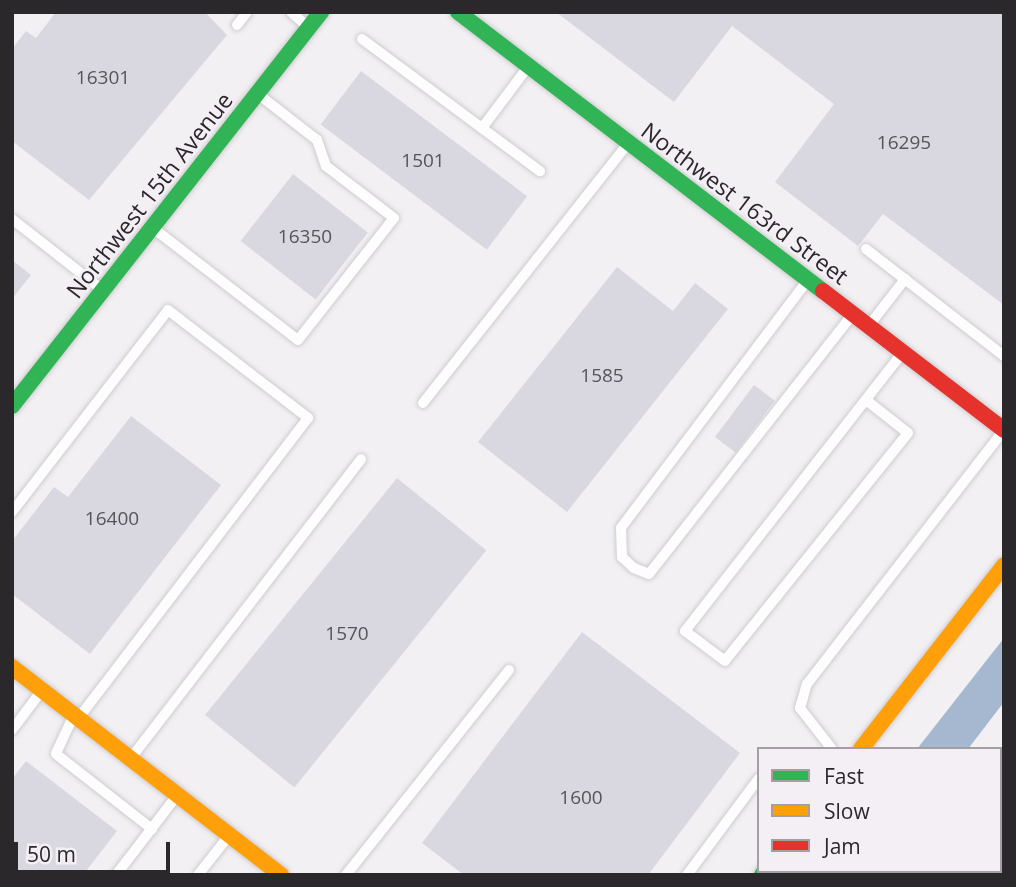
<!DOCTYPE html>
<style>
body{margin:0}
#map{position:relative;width:1016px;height:887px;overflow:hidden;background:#f3f0f4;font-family:"Open Sans",sans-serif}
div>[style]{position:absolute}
.water>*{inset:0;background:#a5b8cf}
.building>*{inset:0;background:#d9d8e1;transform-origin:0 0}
.roads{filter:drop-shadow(0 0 2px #cecccf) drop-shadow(0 0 2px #cecccf)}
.lane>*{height:10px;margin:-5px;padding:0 5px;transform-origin:5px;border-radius:5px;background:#fdfdfd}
.fast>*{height:16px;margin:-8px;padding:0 8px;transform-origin:8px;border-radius:8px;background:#30b455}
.slow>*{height:16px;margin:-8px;padding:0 8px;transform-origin:8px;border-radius:8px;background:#ff9f0a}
.jam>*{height:16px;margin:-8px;padding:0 8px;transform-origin:8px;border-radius:8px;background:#e5322d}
span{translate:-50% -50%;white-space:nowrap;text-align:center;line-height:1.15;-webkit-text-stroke:5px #f4eff5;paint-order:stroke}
.number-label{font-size:19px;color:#565458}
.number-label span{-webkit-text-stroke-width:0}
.street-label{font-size:23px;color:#2a282a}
.frame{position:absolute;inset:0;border:14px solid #2a282a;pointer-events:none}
.legend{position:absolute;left:757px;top:747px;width:245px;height:126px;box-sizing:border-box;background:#f4eff5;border:2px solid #a39fa4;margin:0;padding:9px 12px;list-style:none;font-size:21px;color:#2a282a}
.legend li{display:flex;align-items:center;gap:14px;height:35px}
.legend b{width:35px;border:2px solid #a39fa4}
.scale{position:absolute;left:14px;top:842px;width:156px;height:32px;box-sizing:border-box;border:4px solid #2a282a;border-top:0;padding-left:9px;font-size:21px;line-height:24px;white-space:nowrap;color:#2a282a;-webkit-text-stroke:5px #f4eff5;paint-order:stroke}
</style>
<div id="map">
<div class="water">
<i style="clip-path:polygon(1004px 638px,1004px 702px,968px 749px,917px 749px)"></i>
<i style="clip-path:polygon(821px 871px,875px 871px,818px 875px)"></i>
</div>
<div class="building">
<i style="clip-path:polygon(56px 12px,205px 12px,227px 35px,89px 200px,12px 141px,12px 49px,26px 31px,36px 38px)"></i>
<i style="clip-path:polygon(556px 12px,1004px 12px,1004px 305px,883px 214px,858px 246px,775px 182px,834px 104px,732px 26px,674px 102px)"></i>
<i style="left:361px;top:71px;width:208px;height:67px;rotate:37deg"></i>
<i style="left:293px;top:174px;width:95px;height:85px;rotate:38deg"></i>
<i style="clip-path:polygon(12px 260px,31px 275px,12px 299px)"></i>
<i style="clip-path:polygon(617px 267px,673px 311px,695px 283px,728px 309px,567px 512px,478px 442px)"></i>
<i style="left:754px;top:385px;width:26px;height:65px;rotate:37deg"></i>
<i style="clip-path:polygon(131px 416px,221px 485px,90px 654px,12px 594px,12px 541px,54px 487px,68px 497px)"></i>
<i style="left:397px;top:478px;width:115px;height:305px;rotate:39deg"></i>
<i style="clip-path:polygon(582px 632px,740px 753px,648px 875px,464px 875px,422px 843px)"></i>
<i style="clip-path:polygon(26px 761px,117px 831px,83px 875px,12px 875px,12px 779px)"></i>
</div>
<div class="roads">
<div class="lane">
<i style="left:291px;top:12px;width:20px;rotate:41deg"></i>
<i style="left:237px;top:25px;width:16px;rotate:-52deg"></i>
<i style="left:362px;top:39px;width:222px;rotate:36.6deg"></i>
<i style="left:482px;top:128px;width:76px;rotate:-53deg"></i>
<i style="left:12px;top:219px;width:112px;rotate:38.1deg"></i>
<i style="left:153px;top:228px;width:183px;rotate:37.7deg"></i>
<i style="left:298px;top:340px;width:155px;rotate:-51.8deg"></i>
<i style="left:394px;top:218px;width:86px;rotate:-142.6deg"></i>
<i style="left:326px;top:166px;width:28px;rotate:-109deg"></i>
<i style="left:317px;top:140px;width:75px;rotate:-142.1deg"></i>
<i style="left:866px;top:249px;width:175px;rotate:37.8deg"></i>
<i style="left:807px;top:281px;width:309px;rotate:127deg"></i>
<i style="left:621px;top:528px;width:29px;rotate:88deg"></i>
<i style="left:622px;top:557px;width:16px;rotate:43deg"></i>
<i style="left:634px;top:568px;width:16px;rotate:22deg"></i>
<i style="left:649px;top:574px;width:328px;rotate:-51.9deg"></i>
<i style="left:871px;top:323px;width:56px;rotate:-52.3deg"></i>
<i style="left:866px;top:400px;width:53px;rotate:38.2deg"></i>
<i style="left:908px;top:433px;width:292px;rotate:128.8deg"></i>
<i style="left:725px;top:661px;width:50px;rotate:-143.1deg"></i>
<i style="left:685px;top:631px;width:353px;rotate:-52deg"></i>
<i style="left:423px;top:403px;width:331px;rotate:-51.7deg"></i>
<i style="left:12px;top:512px;width:255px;rotate:-52.3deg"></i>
<i style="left:168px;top:310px;width:177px;rotate:37.6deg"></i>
<i style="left:308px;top:418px;width:377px;rotate:127.4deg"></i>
<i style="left:72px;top:719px;width:38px;rotate:115deg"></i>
<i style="left:56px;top:754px;width:122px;rotate:38deg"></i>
<i style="left:12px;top:730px;width:46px;rotate:-52.9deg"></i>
<i style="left:832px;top:749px;width:52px;rotate:-128deg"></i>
<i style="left:800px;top:708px;width:25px;rotate:-74deg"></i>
<i style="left:807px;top:684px;width:320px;rotate:-52.2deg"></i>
<i style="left:131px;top:758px;width:377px;rotate:-52.4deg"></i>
<i style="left:116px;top:875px;width:97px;rotate:-52.5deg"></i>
<i style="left:198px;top:875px;width:47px;rotate:-51.9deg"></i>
<i style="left:346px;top:875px;width:262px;rotate:-51.5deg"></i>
<i style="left:687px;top:875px;width:121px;rotate:-53.4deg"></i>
</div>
<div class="fast">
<i style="left:458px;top:12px;width:459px;rotate:37.4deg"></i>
<i style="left:12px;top:406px;width:501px;rotate:-51.89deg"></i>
<i style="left:1000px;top:795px;width:6px;rotate:-45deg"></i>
<i style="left:762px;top:875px;width:5px;rotate:-53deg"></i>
<i style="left:939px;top:875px;width:4px;rotate:-63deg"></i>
</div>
<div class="slow">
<i style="left:12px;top:667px;width:340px;rotate:37.7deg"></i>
<i style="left:861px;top:749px;width:233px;rotate:-52.1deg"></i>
</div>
<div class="jam">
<i style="left:823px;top:291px;width:228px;rotate:37.5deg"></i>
</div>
</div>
<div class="number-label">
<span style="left:103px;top:78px">16301</span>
<span style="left:904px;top:143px">16295</span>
<span style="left:423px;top:161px">1501</span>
<span style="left:305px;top:237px">16350</span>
<span style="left:602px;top:376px">1585</span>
<span style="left:112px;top:519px">16400</span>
<span style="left:347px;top:634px">1570</span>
<span style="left:581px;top:798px">1600</span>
</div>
<div class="street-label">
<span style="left:149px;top:195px;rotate:-52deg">Northwest 15th Avenue</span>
<span style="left:745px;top:203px;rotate:37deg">Northwest 163rd Street</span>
</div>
<div class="frame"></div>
<ul class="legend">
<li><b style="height:9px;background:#30b455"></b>Fast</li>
<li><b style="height:9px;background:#ff9f0a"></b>Slow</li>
<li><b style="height:9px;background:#e5322d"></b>Jam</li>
</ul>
<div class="scale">50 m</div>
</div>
